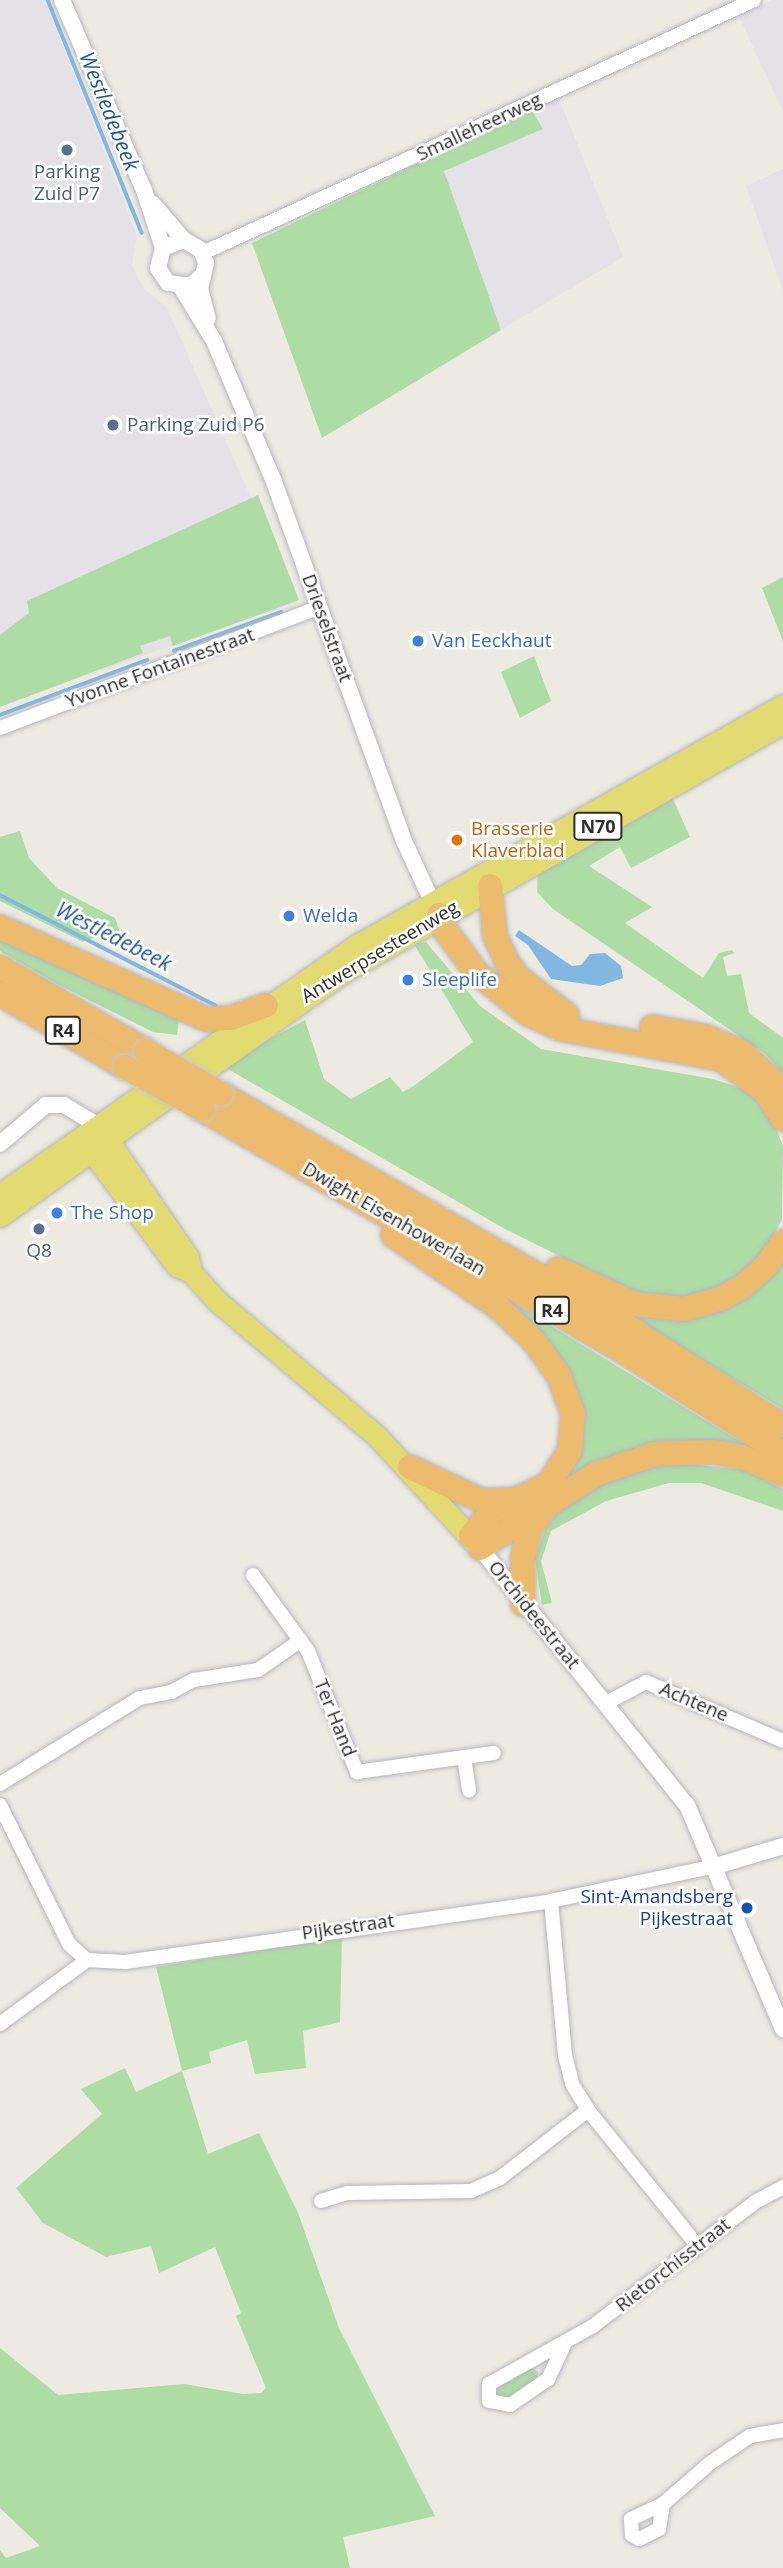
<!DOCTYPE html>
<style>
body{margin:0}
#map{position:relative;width:783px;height:2568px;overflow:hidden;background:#edeae2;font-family:"Open Sans",sans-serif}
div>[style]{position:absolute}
.industrial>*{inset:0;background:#e4e1e7}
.green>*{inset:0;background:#aedca5}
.water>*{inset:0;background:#82b7e1}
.stream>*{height:3.5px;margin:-1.75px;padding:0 1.75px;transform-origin:1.75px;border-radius:1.75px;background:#82b7e1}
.roads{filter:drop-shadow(0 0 2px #b5b5bf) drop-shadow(0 0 2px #b5b5bf)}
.minor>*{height:14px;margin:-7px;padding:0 7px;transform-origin:7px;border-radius:7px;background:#fff}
.tertiary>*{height:16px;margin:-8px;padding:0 8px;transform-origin:8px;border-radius:8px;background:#fff}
.primary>*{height:21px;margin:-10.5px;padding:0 10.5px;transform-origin:10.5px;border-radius:10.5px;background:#e1db72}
.motorway>*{height:24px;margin:-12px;padding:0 12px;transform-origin:12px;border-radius:12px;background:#ecbb6e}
.bridges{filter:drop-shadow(0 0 2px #c8c8c8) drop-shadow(0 0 2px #c8c8c8)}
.motorway-bridge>*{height:24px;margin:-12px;padding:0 12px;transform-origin:12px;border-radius:12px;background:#ecbb6e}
.dots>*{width:19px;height:19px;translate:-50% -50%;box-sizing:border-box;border:4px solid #fff;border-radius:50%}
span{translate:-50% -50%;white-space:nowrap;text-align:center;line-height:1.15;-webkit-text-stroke:5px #fff;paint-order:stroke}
.shield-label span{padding:2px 5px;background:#fff;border:2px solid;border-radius:5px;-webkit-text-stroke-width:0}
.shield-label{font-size:18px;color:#2d2d2d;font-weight:700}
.street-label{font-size:19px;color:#2d2d2d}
.service-label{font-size:19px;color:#4e5e75}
.left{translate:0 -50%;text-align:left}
.shop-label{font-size:19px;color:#366cbe}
.food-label{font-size:19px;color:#c56008}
.transit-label{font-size:19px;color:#164399}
.right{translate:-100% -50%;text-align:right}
.water-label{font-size:21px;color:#1e5590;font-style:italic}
</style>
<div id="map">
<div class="industrial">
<i style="clip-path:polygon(0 0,45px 0,137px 236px,132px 265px,143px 288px,167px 308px,297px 602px,0 706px)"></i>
<i style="clip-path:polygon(772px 0,783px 0,783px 112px,739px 16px)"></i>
<i style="clip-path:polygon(558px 96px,623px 257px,501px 330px,443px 171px,542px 129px,531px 109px)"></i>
<i style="clip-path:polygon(783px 169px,783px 291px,746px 186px)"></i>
</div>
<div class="green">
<i style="clip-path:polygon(531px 109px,543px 129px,444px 171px,501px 330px,322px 438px,252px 243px)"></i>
<i style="clip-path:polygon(258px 495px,299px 600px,173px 646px,170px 636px,140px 646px,143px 653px,0 707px,0 635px,29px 613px,27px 601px)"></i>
<i style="clip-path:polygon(783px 577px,783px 641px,762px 588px)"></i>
<i style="clip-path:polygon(534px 656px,551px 701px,520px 718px,501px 672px)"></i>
<i style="clip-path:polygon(672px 797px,690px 837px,631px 868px,620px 847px,589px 866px,652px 907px,625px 923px,703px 978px,719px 953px,732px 950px,734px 953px,723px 957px,727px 976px,741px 974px,749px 1013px,783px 1038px,783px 1073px,764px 1053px,553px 909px,537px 892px,538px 871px)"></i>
<i style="clip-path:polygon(20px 831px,29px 858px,57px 888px,115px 918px,121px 935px,110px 931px,83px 942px,0 901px,0 837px)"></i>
<i style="clip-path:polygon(0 933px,179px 1018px,177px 1035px,153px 1032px,57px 984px,0 951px)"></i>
<i style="clip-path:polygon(426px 942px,480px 1006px,541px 1049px,713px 1079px,747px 1090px,771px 1117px,783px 1146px,782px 1220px,760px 1258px,724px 1287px,684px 1298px,643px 1297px,505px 1229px,221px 1065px,305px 1020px,324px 1079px,351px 1099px,390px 1077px,403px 1092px,415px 1085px,473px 1042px,414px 944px)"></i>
<i style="clip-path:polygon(783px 1253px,783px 1409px,624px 1312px,682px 1318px,709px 1315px)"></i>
<i style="clip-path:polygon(507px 1299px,759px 1453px,709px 1444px,527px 1511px,580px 1445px)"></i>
<i style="clip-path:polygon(673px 1462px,744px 1470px,783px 1489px,783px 1511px,701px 1483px,669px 1483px,606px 1501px,551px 1531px,541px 1561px,552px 1603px,542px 1605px,535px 1558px,545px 1529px,563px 1506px,603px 1482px)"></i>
<i style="clip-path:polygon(342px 1937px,340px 2022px,303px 2031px,306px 2068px,255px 2074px,247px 2040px,209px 2052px,211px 2063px,182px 2071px,208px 2154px,259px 2133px,298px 2213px,339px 2328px,435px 2516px,343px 2537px,350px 2568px,0 2568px,0 2550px,6px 2558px,40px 2546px,0 2508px,0 2348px,58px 2395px,184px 2384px,243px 2394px,261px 2393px,266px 2388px,236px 2316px,241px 2313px,215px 2247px,159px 2273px,151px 2246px,106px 2257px,43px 2223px,16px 2188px,102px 2114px,81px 2089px,125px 2068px,136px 2092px,182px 2071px,156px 1967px)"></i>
<i style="clip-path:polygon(532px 2368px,538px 2372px,537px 2380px,506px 2399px,495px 2398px,494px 2388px)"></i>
</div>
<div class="water">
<i style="clip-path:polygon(519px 930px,572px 966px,581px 965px,590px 954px,605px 953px,621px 966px,623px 978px,600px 986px,551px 979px,528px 945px,515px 936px)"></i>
</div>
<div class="stream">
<i style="left:48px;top:0;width:251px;rotate:68deg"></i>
<i style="left:174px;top:651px;width:114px;rotate:-20deg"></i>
<i style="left:0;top:715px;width:157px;rotate:-20.5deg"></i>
<i style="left:0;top:895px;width:242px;rotate:27.1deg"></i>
</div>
<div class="roads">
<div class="minor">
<i style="left:203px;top:253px;width:606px;rotate:-24.66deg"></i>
<i style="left:0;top:728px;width:342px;rotate:-20.7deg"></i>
<i style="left:253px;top:1575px;width:94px;rotate:54.1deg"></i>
<i style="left:308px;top:1651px;width:131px;rotate:68deg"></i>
<i style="left:357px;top:1772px;width:138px;rotate:-7.9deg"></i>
<i style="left:606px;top:1703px;width:45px;rotate:-27.7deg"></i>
<i style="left:646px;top:1682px;width:149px;rotate:23.3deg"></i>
<i style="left:464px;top:1758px;width:33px;rotate:81deg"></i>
<i style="left:0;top:1784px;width:164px;rotate:-31.6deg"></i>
<i style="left:140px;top:1698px;width:32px;rotate:-11deg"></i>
<i style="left:171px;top:1692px;width:26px;rotate:-28deg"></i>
<i style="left:194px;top:1680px;width:65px;rotate:-8.9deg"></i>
<i style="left:258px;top:1670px;width:52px;rotate:-34.9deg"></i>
<i style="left:0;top:1805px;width:155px;rotate:63.6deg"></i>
<i style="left:69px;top:1944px;width:24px;rotate:42deg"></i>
<i style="left:551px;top:1901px;width:155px;rotate:84.8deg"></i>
<i style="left:565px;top:2055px;width:30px;rotate:76deg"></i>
<i style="left:572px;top:2084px;width:31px;rotate:58deg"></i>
<i style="left:588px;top:2110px;width:174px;rotate:51.1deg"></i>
<i style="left:0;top:2024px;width:108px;rotate:-36.3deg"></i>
<i style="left:87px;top:1960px;width:38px;rotate:3deg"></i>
<i style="left:125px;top:1962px;width:430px;rotate:-8.1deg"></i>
<i style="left:551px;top:1901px;width:169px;rotate:-12deg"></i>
<i style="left:321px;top:2201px;width:28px;rotate:-17deg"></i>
<i style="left:348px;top:2193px;width:123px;rotate:-0.9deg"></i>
<i style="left:471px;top:2191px;width:32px;rotate:-24deg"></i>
<i style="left:500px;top:2178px;width:111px;rotate:-37.7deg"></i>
<i style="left:564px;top:2345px;width:38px;rotate:115deg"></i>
<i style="left:548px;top:2379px;width:46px;rotate:145.6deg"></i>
<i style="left:510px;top:2405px;width:21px;rotate:-169deg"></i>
<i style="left:489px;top:2401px;width:17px;rotate:-90deg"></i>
<i style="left:489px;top:2384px;width:119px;rotate:-29.1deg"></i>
<i style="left:593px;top:2326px;width:204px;rotate:-37.4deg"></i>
<i style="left:755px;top:2202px;width:32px;rotate:-28deg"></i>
<i style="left:663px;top:2504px;width:25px;rotate:99deg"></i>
<i style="left:659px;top:2529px;width:22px;rotate:153deg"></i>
<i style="left:639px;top:2539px;width:8px;rotate:-150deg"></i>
<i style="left:632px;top:2535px;width:16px;rotate:-94deg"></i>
<i style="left:631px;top:2519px;width:35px;rotate:-25deg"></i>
<i style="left:663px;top:2504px;width:62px;rotate:-41.1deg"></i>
<i style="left:710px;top:2463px;width:48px;rotate:-34deg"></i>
<i style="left:750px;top:2436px;width:34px;rotate:-10deg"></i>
</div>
<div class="tertiary">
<i style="left:62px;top:0;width:207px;rotate:66.7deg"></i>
<i style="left:144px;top:190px;width:61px;rotate:71.9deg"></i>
<i style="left:153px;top:204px;width:48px;rotate:49.3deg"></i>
<i style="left:202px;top:276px;width:16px;rotate:140deg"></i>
<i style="left:190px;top:286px;width:22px;rotate:-172deg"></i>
<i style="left:168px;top:283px;width:18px;rotate:-124deg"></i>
<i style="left:158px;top:268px;width:21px;rotate:-76deg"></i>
<i style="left:163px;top:248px;width:22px;rotate:-21deg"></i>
<i style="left:184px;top:240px;width:20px;rotate:30deg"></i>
<i style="left:201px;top:250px;width:14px;rotate:69deg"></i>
<i style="left:206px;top:263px;width:27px;rotate:103deg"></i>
<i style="left:200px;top:289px;width:30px;rotate:75deg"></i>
<i style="left:181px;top:287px;width:63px;rotate:58.6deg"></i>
<i style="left:214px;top:341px;width:150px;rotate:66.9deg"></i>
<i style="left:273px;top:479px;width:385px;rotate:70.1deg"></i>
<i style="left:404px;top:841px;width:78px;rotate:65.1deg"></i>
<i style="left:0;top:1144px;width:60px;rotate:-40.3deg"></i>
<i style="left:46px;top:1105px;width:18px"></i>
<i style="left:64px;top:1105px;width:39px;rotate:31deg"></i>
<i style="left:480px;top:1548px;width:330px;rotate:51.2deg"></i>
<i style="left:687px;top:1805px;width:244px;rotate:66.8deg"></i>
<i style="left:716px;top:1866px;width:70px;rotate:-16.6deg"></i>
</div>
<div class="primary">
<i style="left:101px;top:1130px;width:154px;rotate:55.6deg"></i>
<i style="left:188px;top:1257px;width:15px;rotate:79deg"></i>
<i style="left:84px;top:1141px;width:156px;rotate:53.4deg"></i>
<i style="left:177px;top:1266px;width:15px;rotate:23deg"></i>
<i style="left:191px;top:1272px;width:38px;rotate:48deg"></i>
<i style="left:216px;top:1300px;width:209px;rotate:40.2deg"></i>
<i style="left:376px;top:1435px;width:154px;rotate:47.4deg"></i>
<i style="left:0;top:1194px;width:435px;rotate:-34.9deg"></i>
<i style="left:357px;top:945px;width:489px;rotate:-29.4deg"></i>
<i style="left:0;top:1216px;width:423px;rotate:-35.4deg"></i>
<i style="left:345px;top:971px;width:503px;rotate:-29.52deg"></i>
</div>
<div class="motorway">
<i style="left:490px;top:886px;width:50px;rotate:84.3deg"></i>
<i style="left:495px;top:936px;width:29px;rotate:65deg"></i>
<i style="left:507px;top:962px;width:19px;rotate:54deg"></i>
<i style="left:518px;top:977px;width:62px;rotate:37.8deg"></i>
<i style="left:439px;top:915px;width:8px;rotate:83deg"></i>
<i style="left:440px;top:923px;width:62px;rotate:53.5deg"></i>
<i style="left:477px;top:973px;width:64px;rotate:38.7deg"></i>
<i style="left:527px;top:1013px;width:38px;rotate:25deg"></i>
<i style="left:562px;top:1029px;width:162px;rotate:10.7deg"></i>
<i style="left:721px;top:1059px;width:56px;rotate:36.3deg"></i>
<i style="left:766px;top:1092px;width:32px;rotate:58deg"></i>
<i style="left:0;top:927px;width:226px;rotate:24.1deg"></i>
<i style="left:206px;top:1019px;width:25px;rotate:-2deg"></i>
<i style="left:231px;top:1018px;width:37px;rotate:-20deg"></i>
<i style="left:0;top:967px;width:168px;rotate:29.9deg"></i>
<i style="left:0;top:994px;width:145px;rotate:30.3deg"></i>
<i style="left:652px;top:1027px;width:56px;rotate:10.3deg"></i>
<i style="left:707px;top:1037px;width:38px;rotate:23deg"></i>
<i style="left:742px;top:1052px;width:56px;rotate:42.8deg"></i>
<i style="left:221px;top:1094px;width:478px;rotate:29.8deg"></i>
<i style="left:636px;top:1332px;width:174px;rotate:32.6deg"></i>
<i style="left:202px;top:1109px;width:480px;rotate:29.9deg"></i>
<i style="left:618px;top:1348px;width:196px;rotate:32.5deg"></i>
<i style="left:393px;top:1235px;width:127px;rotate:34.4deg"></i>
<i style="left:498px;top:1307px;width:50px;rotate:43.4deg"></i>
<i style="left:534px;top:1341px;width:43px;rotate:54.5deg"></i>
<i style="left:559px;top:1376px;width:40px;rotate:69.8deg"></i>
<i style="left:573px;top:1414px;width:36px;rotate:95deg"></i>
<i style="left:570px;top:1450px;width:40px;rotate:122deg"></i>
<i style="left:549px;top:1484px;width:63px;rotate:154.7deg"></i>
<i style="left:492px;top:1511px;width:33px;rotate:130deg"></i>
<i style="left:558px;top:1269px;width:85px;rotate:24.4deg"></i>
<i style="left:635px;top:1304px;width:49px;rotate:5.8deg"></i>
<i style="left:684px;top:1309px;width:37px;rotate:-16deg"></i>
<i style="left:720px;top:1299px;width:25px;rotate:-29deg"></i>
<i style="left:742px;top:1287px;width:30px;rotate:-41deg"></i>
<i style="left:765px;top:1267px;width:31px;rotate:-54deg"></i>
<i style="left:410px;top:1467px;width:80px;rotate:25.3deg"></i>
<i style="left:482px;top:1501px;width:30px;rotate:-2deg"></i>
<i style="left:480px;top:1548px;width:138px;rotate:-32.5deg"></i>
<i style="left:596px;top:1474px;width:62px;rotate:-18.7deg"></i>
<i style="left:655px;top:1454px;width:59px;rotate:-1.9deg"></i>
<i style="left:714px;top:1452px;width:28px;rotate:10deg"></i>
<i style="left:742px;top:1457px;width:44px;rotate:22.5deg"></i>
<i style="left:523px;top:1604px;width:48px;rotate:-90deg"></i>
<i style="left:523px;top:1556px;width:28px;rotate:-75deg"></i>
<i style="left:530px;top:1529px;width:19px;rotate:-54deg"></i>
</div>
</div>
<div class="bridges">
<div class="motorway-bridge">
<i style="left:146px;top:1051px;width:86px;rotate:29.8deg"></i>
<i style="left:125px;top:1067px;width:88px;rotate:28.6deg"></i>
</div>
</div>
<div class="dots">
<i style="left:67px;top:150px;background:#5c6f8a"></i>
<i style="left:113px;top:425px;background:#5c6f8a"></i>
<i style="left:418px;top:641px;background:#3f7fe0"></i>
<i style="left:457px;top:840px;background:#e8710a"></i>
<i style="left:289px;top:916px;background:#3f7fe0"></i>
<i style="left:408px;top:980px;background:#3f7fe0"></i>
<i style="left:57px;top:1213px;background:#3f7fe0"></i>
<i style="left:39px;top:1229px;background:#5c6f8a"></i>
<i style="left:747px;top:1908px;background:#1a4fb4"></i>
</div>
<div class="shield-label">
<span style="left:598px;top:826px">N70</span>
<span style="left:63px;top:1030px">R4</span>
<span style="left:552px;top:1310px">R4</span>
</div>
<div class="street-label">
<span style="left:479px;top:127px;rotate:-25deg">Smalleheerweg</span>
<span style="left:327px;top:628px;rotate:70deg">Drieselstraat</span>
<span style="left:160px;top:668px;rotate:-20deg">Yvonne Fontainestraat</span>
<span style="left:380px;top:952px;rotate:-31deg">Antwerpsesteenweg</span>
<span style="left:394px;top:1219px;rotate:30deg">Dwight Eisenhowerlaan</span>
<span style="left:534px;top:1615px;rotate:51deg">Orchideestraat</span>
<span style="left:694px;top:1702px;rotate:23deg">Achtene</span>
<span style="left:335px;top:1718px;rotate:68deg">Ter Hand</span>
<span style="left:348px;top:1927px;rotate:-8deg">Pijkestraat</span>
<span style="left:673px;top:2265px;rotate:-38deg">Rietorchisstraat</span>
</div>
<div class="service-label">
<span style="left:67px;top:183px">Parking<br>Zuid P7</span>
<span class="left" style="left:127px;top:425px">Parking Zuid P6</span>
<span style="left:39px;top:1251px">Q8</span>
</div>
<div class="shop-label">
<span class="left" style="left:432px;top:641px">Van Eeckhaut</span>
<span class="left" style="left:303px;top:916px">Welda</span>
<span class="left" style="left:422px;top:980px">Sleeplife</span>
<span class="left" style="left:71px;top:1213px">The Shop</span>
</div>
<div class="food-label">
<span class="left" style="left:471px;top:840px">Brasserie<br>Klaverblad</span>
</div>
<div class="transit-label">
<span class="right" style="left:733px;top:1908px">Sint-Amandsberg<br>Pijkestraat</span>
</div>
<div class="water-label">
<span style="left:110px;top:111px;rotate:68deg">Westledebeek</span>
<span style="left:114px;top:936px;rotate:27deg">Westledebeek</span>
</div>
</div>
